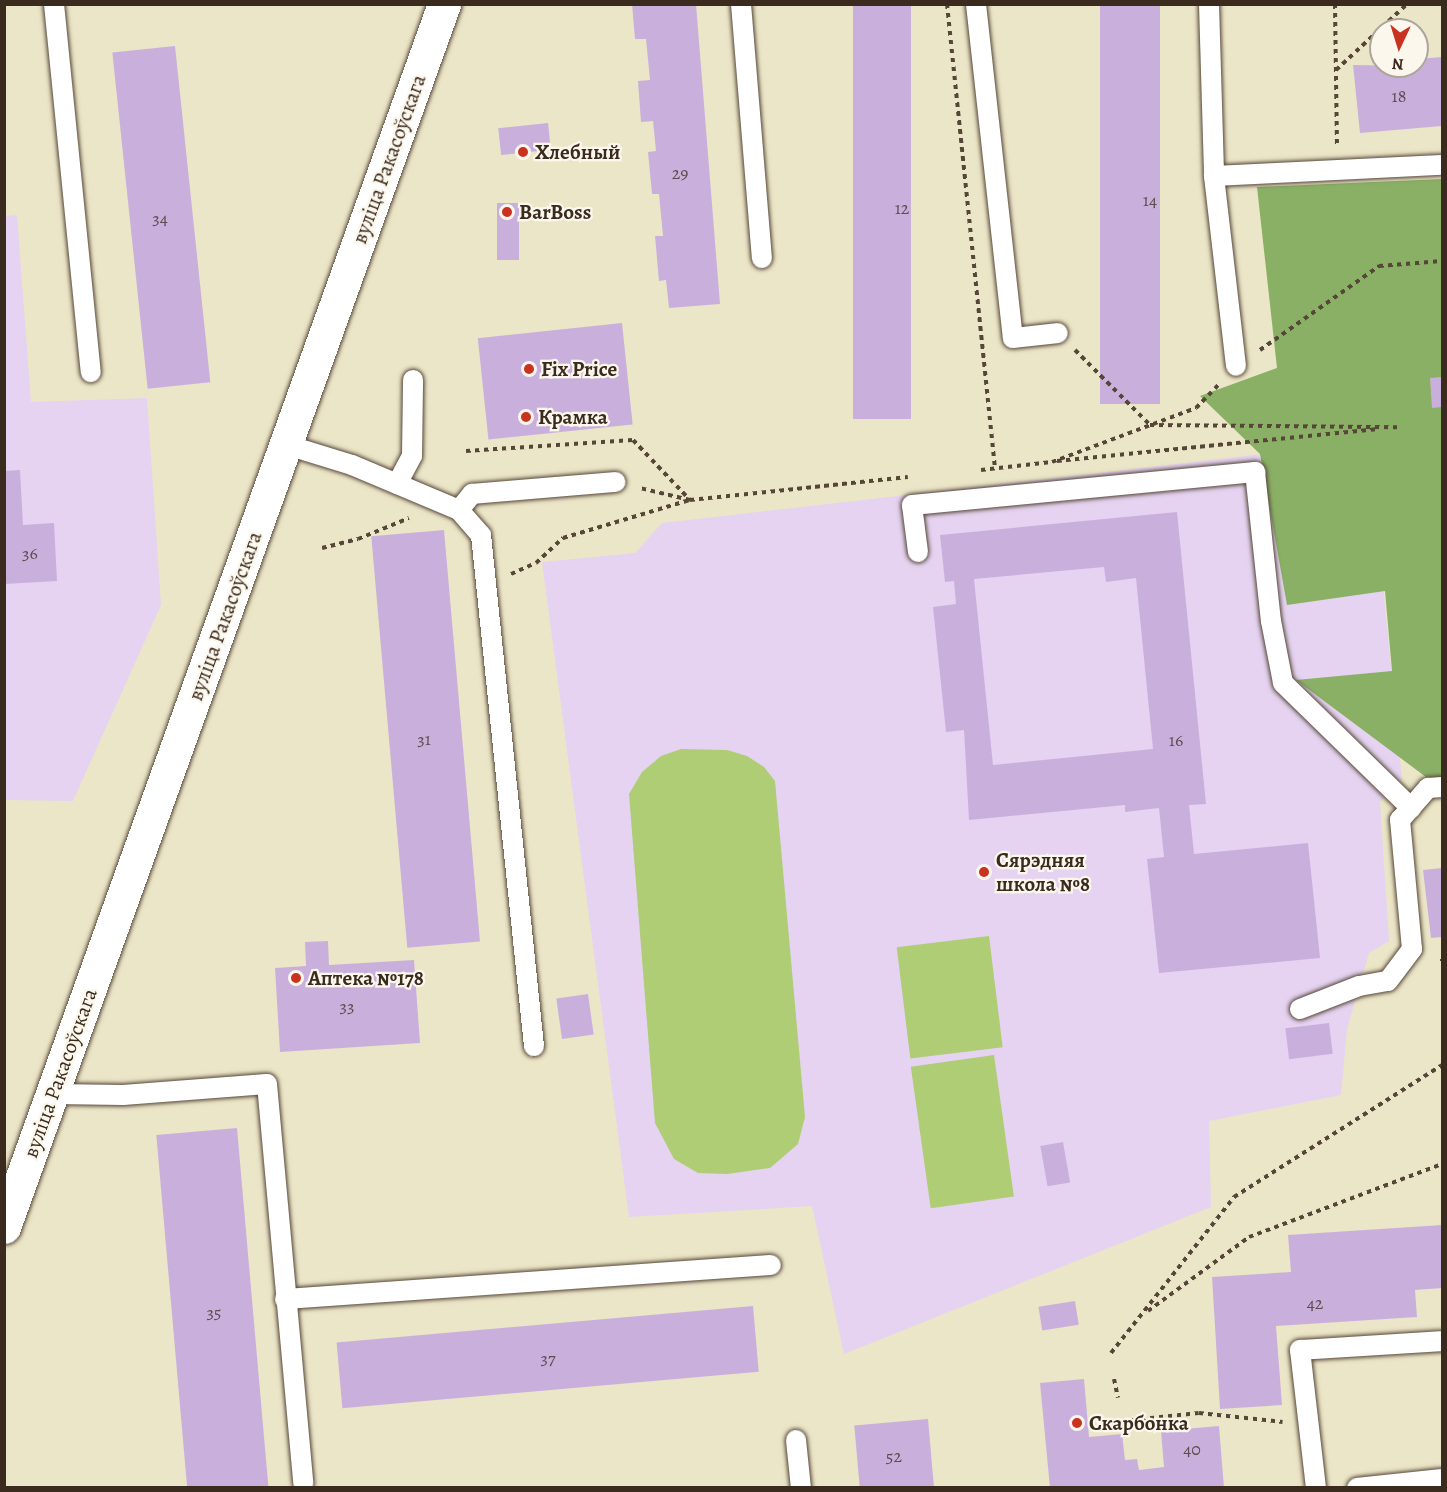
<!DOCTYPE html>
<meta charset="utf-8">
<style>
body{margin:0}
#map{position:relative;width:1447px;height:1492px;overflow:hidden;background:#ece6c8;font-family:Alegreya,serif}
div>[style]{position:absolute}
.built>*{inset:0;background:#e5d3f1}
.green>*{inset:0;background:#aecd74;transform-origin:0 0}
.forest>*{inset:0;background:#8ab066}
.building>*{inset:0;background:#c9b0dc;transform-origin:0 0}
.path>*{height:4px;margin-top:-2px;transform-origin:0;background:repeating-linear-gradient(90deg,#564638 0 4.5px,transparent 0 9px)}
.roads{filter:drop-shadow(0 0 2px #564638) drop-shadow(0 0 2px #564638)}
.lane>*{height:20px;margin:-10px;padding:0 10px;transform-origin:10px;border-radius:10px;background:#fff}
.secondary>*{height:33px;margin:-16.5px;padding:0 16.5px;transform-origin:16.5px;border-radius:16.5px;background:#fff}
.dots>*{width:16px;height:16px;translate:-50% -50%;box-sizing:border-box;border:3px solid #fbf7ec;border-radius:50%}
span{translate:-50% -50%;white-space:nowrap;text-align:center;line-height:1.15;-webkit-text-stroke:4.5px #fbf7ec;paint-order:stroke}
.number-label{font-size:18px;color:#5e4c4e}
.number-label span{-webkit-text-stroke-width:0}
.poi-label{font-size:21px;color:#3b2a1e;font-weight:700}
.left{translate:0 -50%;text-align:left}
.street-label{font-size:21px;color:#3b2a1e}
.frame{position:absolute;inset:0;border:6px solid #3b2a1e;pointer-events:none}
.north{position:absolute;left:1369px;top:18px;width:60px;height:60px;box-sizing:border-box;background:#fbf7ec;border:2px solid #aea59a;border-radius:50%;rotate:184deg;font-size:16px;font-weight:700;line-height:24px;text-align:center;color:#3b2a1e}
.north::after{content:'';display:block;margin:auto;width:21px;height:27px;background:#c8321e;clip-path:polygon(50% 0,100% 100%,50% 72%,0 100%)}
</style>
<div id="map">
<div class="built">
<i style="clip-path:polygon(17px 215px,31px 402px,147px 398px,161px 605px,73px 801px,5px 800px,4px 216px)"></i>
<i style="clip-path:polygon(1369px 442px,1402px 780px,1380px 802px,1389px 941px,1369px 953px,1347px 1029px,1341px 1095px,1209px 1121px,1211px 1207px,844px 1354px,812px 1206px,629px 1217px,542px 562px,635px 553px,662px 523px)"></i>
</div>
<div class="green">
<i style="clip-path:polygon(681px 749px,727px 750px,747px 756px,764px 767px,775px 781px,805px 1117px,798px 1144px,770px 1168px,727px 1174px,698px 1173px,674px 1159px,655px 1123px,629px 794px,642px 772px,661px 756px)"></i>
<i style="left:989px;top:936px;width:112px;height:93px;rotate:83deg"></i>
<i style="left:994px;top:1055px;width:143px;height:84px;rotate:82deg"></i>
</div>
<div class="forest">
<i style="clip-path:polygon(1442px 179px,1442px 789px,1296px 680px,1392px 671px,1385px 591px,1287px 605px,1260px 454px,1200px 396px,1277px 368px,1257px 187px)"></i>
</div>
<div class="building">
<i style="clip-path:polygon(632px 4px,696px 4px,720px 304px,669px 308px,666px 280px,659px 281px,655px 236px,663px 236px,659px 194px,652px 194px,648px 152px,656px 151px,653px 121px,641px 122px,638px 81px,650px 80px,646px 39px,635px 39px)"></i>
<i style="left:853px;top:4px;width:58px;height:415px"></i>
<i style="left:1100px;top:4px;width:60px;height:400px"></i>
<i style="left:175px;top:46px;width:338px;height:63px;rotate:84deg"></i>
<i style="clip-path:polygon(1442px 57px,1442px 126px,1360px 133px,1353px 65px,1417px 66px,1417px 59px)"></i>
<i style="left:548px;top:123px;width:27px;height:50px;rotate:84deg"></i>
<i style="left:497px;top:203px;width:22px;height:57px"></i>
<i style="left:622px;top:323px;width:102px;height:145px;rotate:84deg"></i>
<i style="clip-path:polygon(1442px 377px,1442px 407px,1432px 408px,1430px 378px)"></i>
<i style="clip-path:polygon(20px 470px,23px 525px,54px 523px,57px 581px,4px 584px,4px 471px)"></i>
<i style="clip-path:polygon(evenodd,1177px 512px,1206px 804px,1189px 805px,1194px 854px,1308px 843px,1320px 958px,1159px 973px,1147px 859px,1164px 857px,1159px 808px,1125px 812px,1125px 805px,969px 820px,964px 730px,946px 732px,933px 607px,956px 604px,954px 581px,945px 582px,940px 535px,1177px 512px,1104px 567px,1106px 582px,1136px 578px,1153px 749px,993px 765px,974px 579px,1104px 567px)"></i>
<i style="left:444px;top:530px;width:413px;height:73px;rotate:85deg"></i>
<i style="clip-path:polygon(1442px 868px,1442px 937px,1431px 938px,1423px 870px)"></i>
<i style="clip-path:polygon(328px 941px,329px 965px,414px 960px,420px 1043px,280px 1052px,275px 968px,306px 966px,305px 942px)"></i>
<i style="left:588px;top:994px;width:41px;height:32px;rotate:82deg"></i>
<i style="left:1329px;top:1023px;width:31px;height:44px;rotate:83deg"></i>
<i style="left:237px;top:1128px;width:362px;height:81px;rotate:85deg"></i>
<i style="left:1063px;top:1142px;width:41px;height:23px;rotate:80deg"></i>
<i style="clip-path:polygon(1442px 1225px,1442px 1288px,1415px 1290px,1417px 1317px,1276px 1326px,1282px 1405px,1220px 1409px,1212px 1277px,1291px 1272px,1288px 1235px)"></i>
<i style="left:1075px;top:1301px;width:24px;height:37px;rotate:81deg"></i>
<i style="left:753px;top:1306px;width:66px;height:418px;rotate:85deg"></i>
<i style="clip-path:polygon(1084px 1379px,1089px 1437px,1122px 1434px,1125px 1460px,1137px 1459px,1139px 1470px,1164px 1467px,1161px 1431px,1219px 1426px,1224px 1488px,1050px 1488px,1040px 1383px)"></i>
<i style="left:928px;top:1419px;width:69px;height:74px;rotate:85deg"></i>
</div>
<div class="path">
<i style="left:947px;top:4px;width:466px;rotate:84.1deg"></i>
<i style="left:1335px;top:4px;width:141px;rotate:89.2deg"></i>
<i style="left:1336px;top:70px;width:97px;rotate:-42.9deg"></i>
<i style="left:1075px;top:350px;width:106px;rotate:45deg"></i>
<i style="left:1150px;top:425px;width:247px;rotate:0.5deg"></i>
<i style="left:1260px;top:350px;width:146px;rotate:-35.2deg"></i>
<i style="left:1379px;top:266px;width:63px;rotate:-4.5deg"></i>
<i style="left:466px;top:451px;width:167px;rotate:-3.8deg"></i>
<i style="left:633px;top:440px;width:83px;rotate:46.5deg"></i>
<i style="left:690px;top:500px;width:51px;rotate:-166.5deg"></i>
<i style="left:1057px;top:461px;width:323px;rotate:-5.7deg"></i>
<i style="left:981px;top:470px;width:71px;rotate:-6.4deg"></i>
<i style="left:1052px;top:462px;width:154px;rotate:-20.6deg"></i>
<i style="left:1196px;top:408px;width:35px;rotate:-46deg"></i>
<i style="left:322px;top:548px;width:37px;rotate:-14deg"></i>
<i style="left:358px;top:539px;width:55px;rotate:-22.4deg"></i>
<i style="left:511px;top:574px;width:27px;rotate:-24deg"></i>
<i style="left:536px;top:563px;width:37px;rotate:-43deg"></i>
<i style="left:563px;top:538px;width:133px;rotate:-16.7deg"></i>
<i style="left:690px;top:500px;width:219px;rotate:-6deg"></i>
<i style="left:1442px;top:959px;width:2px;rotate:90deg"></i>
<i style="left:1148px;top:1311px;width:125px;rotate:-36.2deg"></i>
<i style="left:1249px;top:1237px;width:206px;rotate:-20.7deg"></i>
<i style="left:1111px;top:1353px;width:199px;rotate:-51.7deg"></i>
<i style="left:1234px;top:1197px;width:246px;rotate:-32.4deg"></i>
<i style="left:1114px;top:1379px;width:19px;rotate:78deg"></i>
<i style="left:1132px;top:1420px;width:67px;rotate:-6deg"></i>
<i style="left:1199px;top:1413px;width:84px;rotate:6.1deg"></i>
</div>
<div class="roads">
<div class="lane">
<i style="left:54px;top:4px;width:370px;rotate:84.3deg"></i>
<i style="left:741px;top:4px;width:255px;rotate:85.3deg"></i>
<i style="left:976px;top:4px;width:336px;rotate:83.7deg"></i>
<i style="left:1013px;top:338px;width:45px;rotate:-6.3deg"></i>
<i style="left:1209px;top:4px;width:172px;rotate:88.3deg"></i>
<i style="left:1214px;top:176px;width:228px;rotate:-2.8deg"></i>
<i style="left:1214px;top:176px;width:191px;rotate:83.4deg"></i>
<i style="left:287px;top:445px;width:68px;rotate:17.1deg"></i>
<i style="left:352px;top:465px;width:116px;rotate:22.8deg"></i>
<i style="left:459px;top:510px;width:33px;rotate:49deg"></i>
<i style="left:481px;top:535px;width:514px;rotate:84.08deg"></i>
<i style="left:397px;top:484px;width:32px;rotate:-62deg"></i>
<i style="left:412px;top:456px;width:76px;rotate:-89.2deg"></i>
<i style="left:459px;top:510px;width:21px;rotate:-51deg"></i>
<i style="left:472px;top:494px;width:144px;rotate:-4.8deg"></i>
<i style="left:918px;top:552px;width:47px;rotate:-97.3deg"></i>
<i style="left:912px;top:505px;width:345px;rotate:-5.5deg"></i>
<i style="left:1255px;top:472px;width:150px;rotate:83.9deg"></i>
<i style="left:1271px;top:621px;width:63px;rotate:79deg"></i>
<i style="left:1283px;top:683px;width:179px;rotate:44.3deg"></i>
<i style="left:1300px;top:1009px;width:63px;rotate:-21.3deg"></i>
<i style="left:1359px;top:986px;width:29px;rotate:-10deg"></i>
<i style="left:1388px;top:981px;width:40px;rotate:-53deg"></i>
<i style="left:1412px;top:949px;width:130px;rotate:-95.3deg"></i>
<i style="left:1400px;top:820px;width:43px;rotate:-48.8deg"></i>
<i style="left:1428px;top:788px;width:14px;rotate:-4deg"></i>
<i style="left:53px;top:1094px;width:70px;rotate:0.8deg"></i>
<i style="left:123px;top:1095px;width:144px;rotate:-4.4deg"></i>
<i style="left:267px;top:1084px;width:401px;rotate:84.8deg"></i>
<i style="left:285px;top:1299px;width:487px;rotate:-4deg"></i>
<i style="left:796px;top:1440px;width:48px;rotate:84.1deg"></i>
<i style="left:1316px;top:1488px;width:139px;rotate:-96.6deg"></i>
<i style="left:1300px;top:1350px;width:142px;rotate:-3.6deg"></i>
<i style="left:1357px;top:1488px;width:85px;rotate:-6deg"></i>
</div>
<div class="secondary">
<i style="left:4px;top:1227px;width:1300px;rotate:-70.21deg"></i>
</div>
</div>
<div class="dots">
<i style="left:523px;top:152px;background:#c8321e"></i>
<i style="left:507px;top:212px;background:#c8321e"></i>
<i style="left:529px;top:369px;background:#c8321e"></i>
<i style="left:526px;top:417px;background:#c8321e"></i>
<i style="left:984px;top:872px;background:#c8321e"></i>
<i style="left:296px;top:978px;background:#c8321e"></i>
<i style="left:1077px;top:1423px;background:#c8321e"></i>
</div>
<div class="number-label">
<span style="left:1399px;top:96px">18</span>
<span style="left:680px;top:173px">29</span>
<span style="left:1150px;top:200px">14</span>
<span style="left:902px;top:208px">12</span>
<span style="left:160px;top:218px">34</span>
<span style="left:30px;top:553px">36</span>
<span style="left:424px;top:739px">31</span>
<span style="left:1176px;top:740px">16</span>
<span style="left:347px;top:1006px">33</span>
<span style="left:1315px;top:1303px">42</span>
<span style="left:214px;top:1312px">35</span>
<span style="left:548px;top:1358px">37</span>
<span style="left:1192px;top:1449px">40</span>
<span style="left:894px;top:1456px">52</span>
</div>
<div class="poi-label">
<span class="left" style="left:535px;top:152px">Хлебный</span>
<span class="left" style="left:519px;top:212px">BarBoss</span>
<span class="left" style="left:541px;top:369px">Fix Price</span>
<span class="left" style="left:538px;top:417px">Крамка</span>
<span class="left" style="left:996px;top:872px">Сярэдняя<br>школа №8</span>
<span class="left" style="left:308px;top:978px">Аптека №178</span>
<span class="left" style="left:1089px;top:1423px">Скарбонка</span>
</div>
<div class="street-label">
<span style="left:389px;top:159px;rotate:-70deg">вуліца Ракасоўскага</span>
<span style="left:225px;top:616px;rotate:-70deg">вуліца Ракасоўскага</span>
<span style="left:60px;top:1073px;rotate:-70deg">вуліца Ракасоўскага</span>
</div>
<div class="frame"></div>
<div class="north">N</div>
</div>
